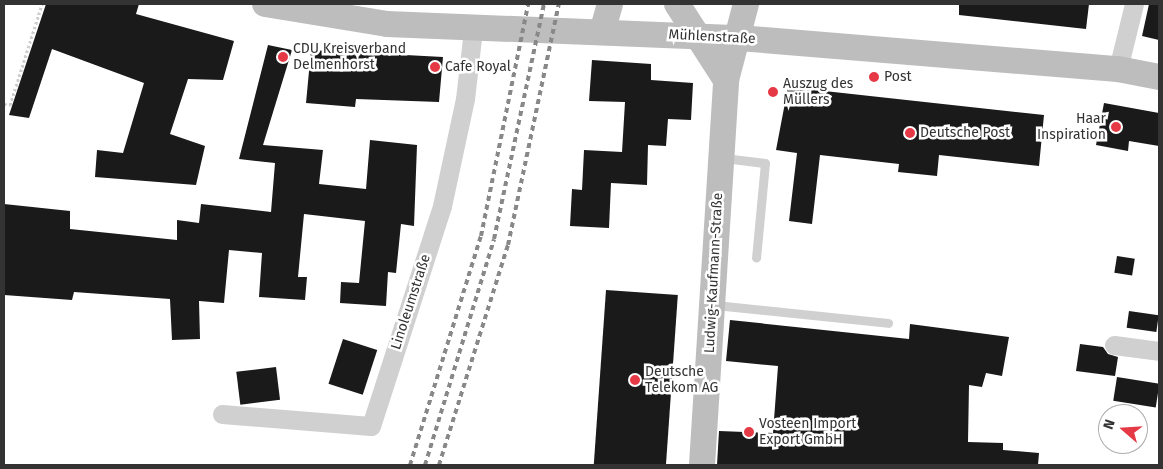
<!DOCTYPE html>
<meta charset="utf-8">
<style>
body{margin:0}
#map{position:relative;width:1163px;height:469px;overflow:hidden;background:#fff;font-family:"Fira Sans",sans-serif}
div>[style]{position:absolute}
.building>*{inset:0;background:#1a1a1a;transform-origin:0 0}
.path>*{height:3px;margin-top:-1.5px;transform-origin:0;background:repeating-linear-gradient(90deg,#cdcdcd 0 2.5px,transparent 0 5px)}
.lane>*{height:9px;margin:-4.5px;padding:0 4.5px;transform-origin:4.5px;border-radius:4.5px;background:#d0d0d0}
.street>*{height:19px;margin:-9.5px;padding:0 9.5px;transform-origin:9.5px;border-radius:9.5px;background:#d0d0d0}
.secondary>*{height:26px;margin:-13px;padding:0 13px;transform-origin:13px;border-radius:13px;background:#bdbdbd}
.rail>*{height:4px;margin-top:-2px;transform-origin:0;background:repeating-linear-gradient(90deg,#888 0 5px,transparent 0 9px)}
.dots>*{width:14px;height:14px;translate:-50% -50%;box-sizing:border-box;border:2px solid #fff;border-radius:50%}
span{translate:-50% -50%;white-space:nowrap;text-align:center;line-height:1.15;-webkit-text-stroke:5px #fff;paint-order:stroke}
.street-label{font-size:14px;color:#333}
.poi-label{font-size:14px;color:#333}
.left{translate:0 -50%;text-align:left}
.right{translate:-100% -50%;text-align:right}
.frame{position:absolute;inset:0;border:5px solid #333;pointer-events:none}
.north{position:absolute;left:1098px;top:404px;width:50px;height:50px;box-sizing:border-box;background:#fff;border:1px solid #adadad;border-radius:50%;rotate:289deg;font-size:14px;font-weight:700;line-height:20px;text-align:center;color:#333}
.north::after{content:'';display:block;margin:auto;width:18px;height:22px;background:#e63946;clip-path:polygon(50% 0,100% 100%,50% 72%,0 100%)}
</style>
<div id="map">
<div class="building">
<i style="clip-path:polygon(46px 4px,139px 4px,136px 14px,234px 41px,223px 80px,188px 79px,170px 134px,205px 146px,196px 185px,95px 177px,97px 150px,123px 153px,144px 83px,52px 49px,29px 118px,9px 115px)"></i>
<i style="clip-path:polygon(959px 4px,1089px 4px,1086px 29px,959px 15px)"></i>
<i style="clip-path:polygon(1149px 4px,1159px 4px,1159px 40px,1142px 36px)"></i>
<i style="clip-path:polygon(268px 45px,292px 50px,263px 145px,323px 150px,319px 184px,366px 189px,370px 140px,417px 145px,414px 226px,401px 224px,396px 273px,388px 272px,386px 306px,340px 303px,341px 282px,359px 283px,365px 221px,304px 214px,298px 277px,307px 277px,305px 300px,259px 297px,262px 253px,229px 250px,224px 303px,199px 301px,200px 339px,172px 340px,170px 299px,74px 292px,72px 300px,4px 295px,4px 204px,70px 211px,70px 229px,177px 240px,177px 220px,199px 223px,201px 204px,271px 212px,275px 163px,239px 159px)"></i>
<i style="clip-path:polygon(311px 50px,443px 57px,439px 102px,356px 99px,355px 107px,306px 103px)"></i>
<i style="clip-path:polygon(592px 60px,651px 64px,651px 80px,693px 83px,691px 120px,668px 119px,666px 146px,648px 145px,647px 185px,611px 183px,609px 228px,570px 226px,572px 189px,582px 190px,584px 150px,622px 152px,625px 102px,589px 101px)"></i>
<i style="clip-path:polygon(788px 87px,1044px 115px,1039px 166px,939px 155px,937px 176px,898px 172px,899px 164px,820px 155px,812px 224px,789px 221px,797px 153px,776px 150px)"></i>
<i style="clip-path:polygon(1104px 103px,1159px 113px,1159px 146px,1129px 141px,1128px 151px,1096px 145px)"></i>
<i style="left:1117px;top:256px;width:18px;height:17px;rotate:9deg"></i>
<i style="left:606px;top:290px;width:72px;height:176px;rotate:4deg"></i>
<i style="left:1129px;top:311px;width:30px;height:17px;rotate:8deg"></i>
<i style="clip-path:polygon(730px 320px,909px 339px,910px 324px,1009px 337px,1002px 376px,986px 373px,982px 387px,969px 385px,968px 442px,1003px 443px,1003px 450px,1039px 453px,1038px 465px,717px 465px,719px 431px,773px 433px,778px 366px,726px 361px)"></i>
<i style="left:343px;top:339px;width:36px;height:47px;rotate:18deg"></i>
<i style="clip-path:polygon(1080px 344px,1103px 347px,1108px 354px,1118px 357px,1115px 376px,1076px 371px)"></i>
<i style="left:276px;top:367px;width:33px;height:40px;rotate:83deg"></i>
<i style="left:1117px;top:377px;width:43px;height:24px;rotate:9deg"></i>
</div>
<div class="path">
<i style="left:4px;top:104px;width:6px;rotate:9deg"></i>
<i style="left:10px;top:105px;width:106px;rotate:-72.4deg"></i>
</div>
<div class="lane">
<i style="left:724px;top:158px;width:41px;rotate:7deg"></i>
<i style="left:765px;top:163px;width:95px;rotate:95.4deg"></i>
<i style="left:715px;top:305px;width:174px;rotate:5.9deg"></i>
</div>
<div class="street">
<i style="left:1118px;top:69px;width:67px;rotate:-76.2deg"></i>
<i style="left:1114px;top:345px;width:45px;rotate:7.6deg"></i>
<i style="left:222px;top:414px;width:149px;rotate:4.6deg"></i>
<i style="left:371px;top:426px;width:231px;rotate:-72.1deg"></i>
<i style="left:442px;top:206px;width:109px;rotate:-77.9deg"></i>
<i style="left:465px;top:99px;width:69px;rotate:-83.4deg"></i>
</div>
<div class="secondary">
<i style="left:265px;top:4px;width:124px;rotate:9.3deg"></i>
<i style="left:387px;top:24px;width:352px;rotate:2.3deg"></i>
<i style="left:739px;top:38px;width:380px;rotate:4.7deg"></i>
<i style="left:1118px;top:69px;width:42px;rotate:11deg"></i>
<i style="left:677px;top:4px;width:90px;rotate:57.2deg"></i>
<i style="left:602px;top:32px;width:29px;rotate:-74deg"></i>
<i style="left:702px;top:465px;width:386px;rotate:-86.4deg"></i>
<i style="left:726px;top:80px;width:79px;rotate:-75.3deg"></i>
</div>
<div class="rail">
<i style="left:410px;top:465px;width:240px;rotate:-72.8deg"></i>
<i style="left:481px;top:236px;width:237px;rotate:-78.5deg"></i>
<i style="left:425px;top:465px;width:236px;rotate:-73deg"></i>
<i style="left:494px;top:239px;width:240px;rotate:-78deg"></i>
<i style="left:439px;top:465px;width:231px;rotate:-72.6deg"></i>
<i style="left:508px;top:245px;width:246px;rotate:-78.1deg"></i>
</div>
<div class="dots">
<i style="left:283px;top:57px;background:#e63946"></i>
<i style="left:435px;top:67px;background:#e63946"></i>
<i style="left:874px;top:77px;background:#e63946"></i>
<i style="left:773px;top:92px;background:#e63946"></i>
<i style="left:1116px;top:127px;background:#e63946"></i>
<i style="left:910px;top:133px;background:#e63946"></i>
<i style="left:635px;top:380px;background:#e63946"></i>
<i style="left:749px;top:432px;background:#e63946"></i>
</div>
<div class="street-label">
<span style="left:712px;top:37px;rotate:3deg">Mühlenstraße</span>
<span style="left:714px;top:273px;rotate:-87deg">Ludwig-Kaufmann-Straße</span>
<span style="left:411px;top:302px;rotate:-72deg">Linoleumstraße</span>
</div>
<div class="poi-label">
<span class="left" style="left:293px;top:57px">CDU Kreisverband<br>Delmenhorst</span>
<span class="left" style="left:445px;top:67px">Cafe Royal</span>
<span class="left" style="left:884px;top:77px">Post</span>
<span class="left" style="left:783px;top:92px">Auszug des<br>Müllers</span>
<span class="right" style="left:1106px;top:127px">Haar<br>Inspiration</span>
<span class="left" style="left:920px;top:133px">Deutsche Post</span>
<span class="left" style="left:645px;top:380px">Deutsche<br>Telekom AG</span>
<span class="left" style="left:759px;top:432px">Vosteen Import<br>Export GmbH</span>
</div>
<div class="frame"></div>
<div class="north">N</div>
</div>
